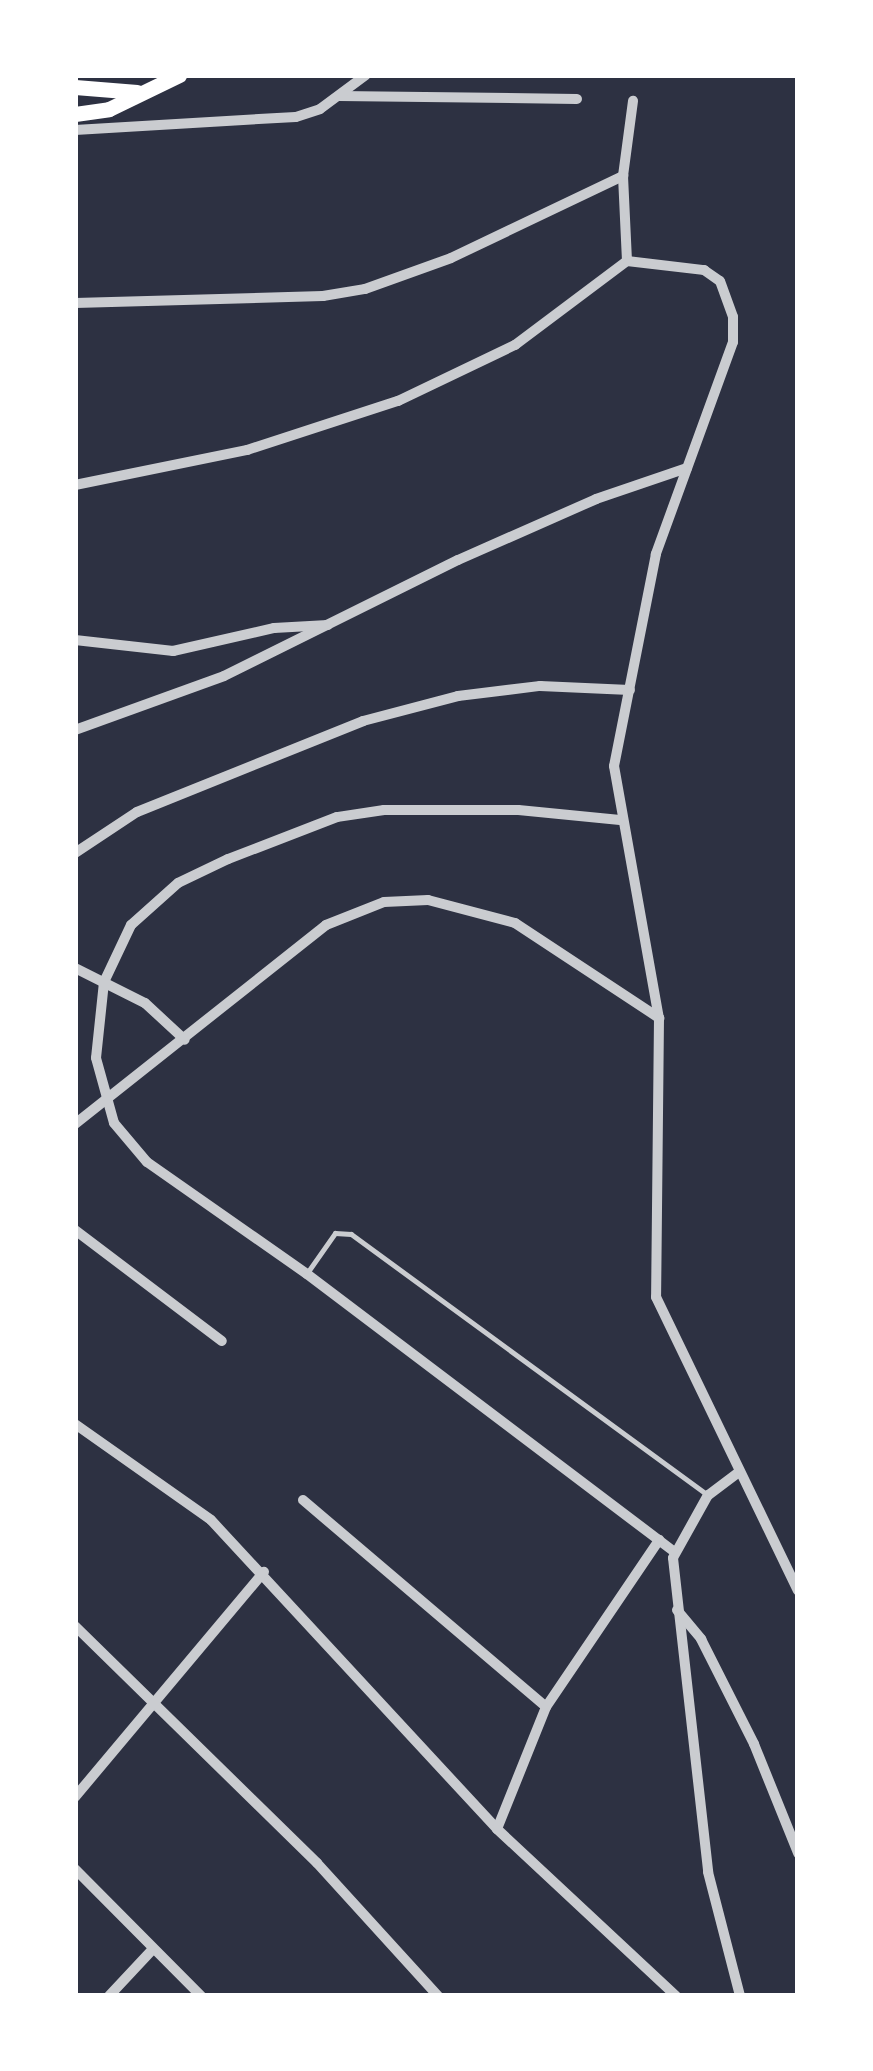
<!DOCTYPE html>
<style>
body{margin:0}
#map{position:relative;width:873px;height:2071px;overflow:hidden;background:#2d3142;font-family:"Public Sans",sans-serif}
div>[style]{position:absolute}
.service>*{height:5px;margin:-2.5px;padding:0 2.5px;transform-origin:2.5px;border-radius:2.5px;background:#caccd0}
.minor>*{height:10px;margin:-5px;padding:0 5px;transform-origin:5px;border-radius:5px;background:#caccd0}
.primary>*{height:15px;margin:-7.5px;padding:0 7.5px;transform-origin:7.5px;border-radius:7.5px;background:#fff}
span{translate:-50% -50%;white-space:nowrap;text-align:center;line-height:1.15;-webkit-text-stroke:8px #fff;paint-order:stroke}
.frame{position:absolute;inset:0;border:78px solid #fff;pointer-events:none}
</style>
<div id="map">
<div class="service">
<i style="left:307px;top:1273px;width:49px;rotate:-55deg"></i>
<i style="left:335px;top:1233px;width:16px;rotate:4deg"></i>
<i style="left:351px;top:1234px;width:442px;rotate:36.2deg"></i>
</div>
<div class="minor">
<i style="left:339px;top:96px;width:238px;rotate:0.7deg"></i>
<i style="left:75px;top:130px;width:221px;rotate:-3.4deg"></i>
<i style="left:296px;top:117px;width:25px;rotate:-18deg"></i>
<i style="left:320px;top:109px;width:57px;rotate:-36.5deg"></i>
<i style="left:627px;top:261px;width:78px;rotate:6.7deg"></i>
<i style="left:704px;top:270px;width:19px;rotate:35deg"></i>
<i style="left:720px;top:281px;width:38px;rotate:70deg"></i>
<i style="left:733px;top:317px;width:25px;rotate:90deg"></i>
<i style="left:733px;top:342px;width:226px;rotate:110deg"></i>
<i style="left:656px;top:554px;width:216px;rotate:101.2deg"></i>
<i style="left:614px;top:766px;width:256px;rotate:79.9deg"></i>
<i style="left:659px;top:1018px;width:279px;rotate:90.6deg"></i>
<i style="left:656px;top:1297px;width:326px;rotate:64.2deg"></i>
<i style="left:627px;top:261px;width:85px;rotate:-92.7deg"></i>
<i style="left:623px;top:176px;width:76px;rotate:-82.4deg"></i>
<i style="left:75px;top:303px;width:248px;rotate:-1.6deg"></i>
<i style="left:323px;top:296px;width:43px;rotate:-9.5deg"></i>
<i style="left:365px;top:289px;width:91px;rotate:-19.8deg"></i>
<i style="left:451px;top:258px;width:191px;rotate:-25.5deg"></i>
<i style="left:75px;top:485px;width:176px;rotate:-11.5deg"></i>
<i style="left:247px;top:450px;width:159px;rotate:-18deg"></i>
<i style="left:398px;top:401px;width:130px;rotate:-25.6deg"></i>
<i style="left:515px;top:345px;width:140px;rotate:-36.9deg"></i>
<i style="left:75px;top:640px;width:99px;rotate:6.4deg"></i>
<i style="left:173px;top:651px;width:104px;rotate:-12.8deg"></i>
<i style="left:274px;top:628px;width:54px;rotate:-3.2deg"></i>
<i style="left:75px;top:730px;width:158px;rotate:-19.9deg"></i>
<i style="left:224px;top:676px;width:261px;rotate:-26.4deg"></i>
<i style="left:458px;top:560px;width:151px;rotate:-23.8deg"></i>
<i style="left:596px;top:499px;width:96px;rotate:-18.8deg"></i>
<i style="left:620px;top:820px;width:102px;rotate:-174.4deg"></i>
<i style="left:518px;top:810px;width:134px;rotate:180deg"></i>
<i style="left:384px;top:810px;width:48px;rotate:171.5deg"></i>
<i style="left:337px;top:817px;width:117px;rotate:158.9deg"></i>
<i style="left:228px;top:859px;width:55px;rotate:154.4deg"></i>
<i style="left:178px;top:883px;width:63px;rotate:138.2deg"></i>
<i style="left:131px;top:925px;width:63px;rotate:115.3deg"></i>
<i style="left:104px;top:982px;width:76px;rotate:96deg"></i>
<i style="left:96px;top:1058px;width:67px;rotate:74.5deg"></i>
<i style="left:114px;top:1123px;width:51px;rotate:49.8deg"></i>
<i style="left:147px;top:1162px;width:195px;rotate:35deg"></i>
<i style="left:307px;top:1274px;width:459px;rotate:37.1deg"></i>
<i style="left:75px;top:853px;width:74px;rotate:-33.5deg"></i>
<i style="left:137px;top:812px;width:244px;rotate:-21.9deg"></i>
<i style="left:363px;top:721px;width:98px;rotate:-14.7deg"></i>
<i style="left:458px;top:696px;width:83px;rotate:-7deg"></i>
<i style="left:540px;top:686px;width:90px;rotate:2.5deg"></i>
<i style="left:75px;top:968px;width:78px;rotate:26.6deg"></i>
<i style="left:145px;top:1003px;width:54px;rotate:42.8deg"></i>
<i style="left:75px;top:1124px;width:320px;rotate:-38.4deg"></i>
<i style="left:326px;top:925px;width:62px;rotate:-21.6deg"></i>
<i style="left:384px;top:902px;width:44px;rotate:-2.6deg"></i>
<i style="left:428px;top:900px;width:90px;rotate:14.8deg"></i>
<i style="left:515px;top:923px;width:173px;rotate:33.4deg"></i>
<i style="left:75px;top:1230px;width:184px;rotate:37.1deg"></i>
<i style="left:75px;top:1424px;width:166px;rotate:35.2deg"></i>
<i style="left:211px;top:1520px;width:421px;rotate:47.2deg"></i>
<i style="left:497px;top:1829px;width:245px;rotate:43deg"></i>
<i style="left:739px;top:1472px;width:39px;rotate:143deg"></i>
<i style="left:708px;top:1495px;width:72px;rotate:119.1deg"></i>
<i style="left:673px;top:1558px;width:316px;rotate:83.6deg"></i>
<i style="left:708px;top:1872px;width:128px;rotate:75.5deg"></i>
<i style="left:303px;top:1500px;width:319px;rotate:40.4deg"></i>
<i style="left:677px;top:1610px;width:38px;rotate:50deg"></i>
<i style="left:701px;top:1639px;width:118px;rotate:63.2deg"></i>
<i style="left:754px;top:1744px;width:118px;rotate:68deg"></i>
<i style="left:75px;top:1626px;width:339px;rotate:44.4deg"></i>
<i style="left:317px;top:1863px;width:180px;rotate:47.7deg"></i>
<i style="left:75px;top:1797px;width:294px;rotate:-50deg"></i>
<i style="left:497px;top:1829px;width:131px;rotate:-68.1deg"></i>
<i style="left:546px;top:1707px;width:202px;rotate:-55.9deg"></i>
<i style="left:75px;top:1869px;width:179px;rotate:45.2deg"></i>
<i style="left:109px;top:1996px;width:64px;rotate:-46.9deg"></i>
</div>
<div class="primary">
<i style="left:75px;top:87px;width:62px;rotate:4.6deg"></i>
<i style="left:75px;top:114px;width:34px;rotate:-8deg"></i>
<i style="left:109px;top:109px;width:78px;rotate:-25.9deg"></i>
</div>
<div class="frame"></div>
</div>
